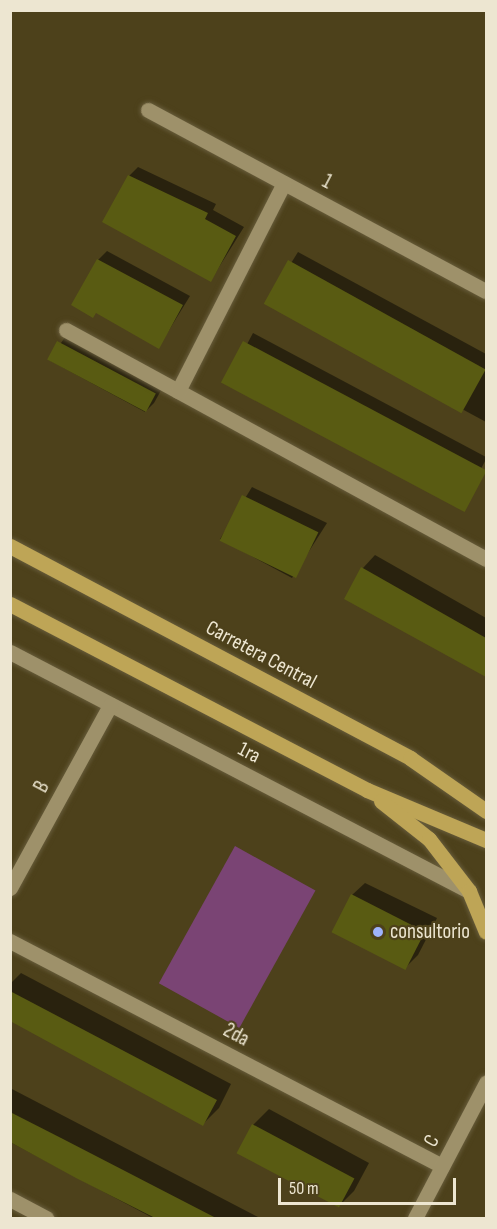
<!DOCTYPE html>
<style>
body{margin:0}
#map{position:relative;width:497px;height:1229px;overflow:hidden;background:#4d411b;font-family:"Sofia Sans Condensed",sans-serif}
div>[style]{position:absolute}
.green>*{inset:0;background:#7a4474;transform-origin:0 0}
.shadow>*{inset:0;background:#0007;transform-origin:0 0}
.building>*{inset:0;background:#595b12;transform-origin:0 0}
.roads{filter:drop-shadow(0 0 2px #675c3b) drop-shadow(0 0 2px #675c3b)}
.street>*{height:15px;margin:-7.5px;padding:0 7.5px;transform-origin:7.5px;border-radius:7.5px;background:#9e916a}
.secondary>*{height:15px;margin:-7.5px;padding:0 7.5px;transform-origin:7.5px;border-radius:7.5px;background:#9e916a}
.primary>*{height:15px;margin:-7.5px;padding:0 7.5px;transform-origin:7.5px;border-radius:7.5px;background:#bea556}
.dots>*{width:16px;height:16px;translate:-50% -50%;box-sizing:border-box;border:3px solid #4d411b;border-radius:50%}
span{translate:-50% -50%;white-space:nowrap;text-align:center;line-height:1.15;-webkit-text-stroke:4.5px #4d411b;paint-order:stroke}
.street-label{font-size:21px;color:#ede6d1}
.poi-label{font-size:21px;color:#ede6d1}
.left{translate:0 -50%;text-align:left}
.frame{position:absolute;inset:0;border:12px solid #ede6d1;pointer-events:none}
.scale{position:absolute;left:278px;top:1178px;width:178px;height:27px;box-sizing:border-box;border:3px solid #ede6d1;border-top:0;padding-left:8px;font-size:18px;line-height:21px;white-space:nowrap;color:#ede6d1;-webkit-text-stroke:4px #4d411b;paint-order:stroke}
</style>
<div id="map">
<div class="green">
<i style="left:235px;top:846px;width:92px;height:157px;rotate:29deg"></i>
</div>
<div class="shadow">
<i style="clip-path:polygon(138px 167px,216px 204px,213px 210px,244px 227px,211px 280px,129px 176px)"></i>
<i style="clip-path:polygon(107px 251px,190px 296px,158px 348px,98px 260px)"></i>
<i style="clip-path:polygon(298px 252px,486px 354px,486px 422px,266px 303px)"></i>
<i style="clip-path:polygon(68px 333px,164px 385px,154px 403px,145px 412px,49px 360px)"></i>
<i style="left:253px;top:333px;width:265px;height:58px;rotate:28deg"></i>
<i style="clip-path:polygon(252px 487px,327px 523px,292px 578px,220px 539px)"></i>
<i style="clip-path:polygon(375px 555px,486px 618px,486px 676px,346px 599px,363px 568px)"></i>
<i style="clip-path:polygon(365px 883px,437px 918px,418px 955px,406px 967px,352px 895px)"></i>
<i style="clip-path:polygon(21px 973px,231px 1084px,219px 1108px,203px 1124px,10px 1020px,10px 984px)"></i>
<i style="clip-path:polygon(10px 1088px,260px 1218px,153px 1218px,10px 1142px)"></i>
<i style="clip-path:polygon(269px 1109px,369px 1163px,354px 1191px,338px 1207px,253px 1125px)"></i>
</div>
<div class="building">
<i style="clip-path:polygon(128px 175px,208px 213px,205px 219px,236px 236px,211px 282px,102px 222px)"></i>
<i style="clip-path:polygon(97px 259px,183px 305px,159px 349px,96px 313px,93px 318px,71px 305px)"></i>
<i style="left:288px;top:260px;width:226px;height:50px;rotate:29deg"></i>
<i style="left:57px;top:341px;width:112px;height:21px;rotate:28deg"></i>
<i style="left:243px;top:341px;width:276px;height:47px;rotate:28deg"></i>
<i style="left:242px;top:495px;width:85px;height:51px;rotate:26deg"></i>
<i style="clip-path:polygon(361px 567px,486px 638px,486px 677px,344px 599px)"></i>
<i style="left:351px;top:894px;width:83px;height:43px;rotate:27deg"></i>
<i style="clip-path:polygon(10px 991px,217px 1100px,203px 1126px,10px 1021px)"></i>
<i style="clip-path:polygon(10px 1112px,63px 1139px,216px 1218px,155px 1218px,76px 1178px,10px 1142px)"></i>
<i style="left:252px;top:1124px;width:116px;height:33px;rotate:28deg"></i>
</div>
<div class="roads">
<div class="street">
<i style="left:148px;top:110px;width:383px;rotate:28.2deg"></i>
<i style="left:66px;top:330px;width:478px;rotate:28.6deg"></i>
<i style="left:178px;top:391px;width:233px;rotate:-63deg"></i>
<i style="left:10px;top:652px;width:517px;rotate:27.51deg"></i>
<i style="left:10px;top:888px;width:209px;rotate:-61.3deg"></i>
<i style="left:10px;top:941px;width:487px;rotate:27.5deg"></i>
<i style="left:10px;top:1199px;width:41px;rotate:27.8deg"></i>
</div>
<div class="secondary">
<i style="left:415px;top:1218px;width:153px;rotate:-62.3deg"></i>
</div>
<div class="primary">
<i style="left:10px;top:546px;width:453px;rotate:27.9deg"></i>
<i style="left:410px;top:758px;width:93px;rotate:34.9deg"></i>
<i style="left:10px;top:604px;width:403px;rotate:27.5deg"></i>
<i style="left:367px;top:790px;width:129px;rotate:22.8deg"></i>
<i style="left:381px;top:801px;width:61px;rotate:38.4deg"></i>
<i style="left:429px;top:839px;width:66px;rotate:52.4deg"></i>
<i style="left:469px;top:891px;width:44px;rotate:67.5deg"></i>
</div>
</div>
<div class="dots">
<i style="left:378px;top:932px;background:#9eb3fd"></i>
</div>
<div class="street-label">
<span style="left:327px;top:182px;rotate:28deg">1</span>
<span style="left:261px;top:655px;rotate:28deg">Carretera Central</span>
<span style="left:249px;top:753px;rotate:27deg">1ra</span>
<span style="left:42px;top:787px;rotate:-62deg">B</span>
<span style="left:236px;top:1035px;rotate:28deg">2da</span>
<span style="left:432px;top:1141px;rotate:-62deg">C</span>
</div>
<div class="poi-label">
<span class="left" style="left:390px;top:932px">consultorio</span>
</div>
<div class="frame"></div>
<div class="scale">50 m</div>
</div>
